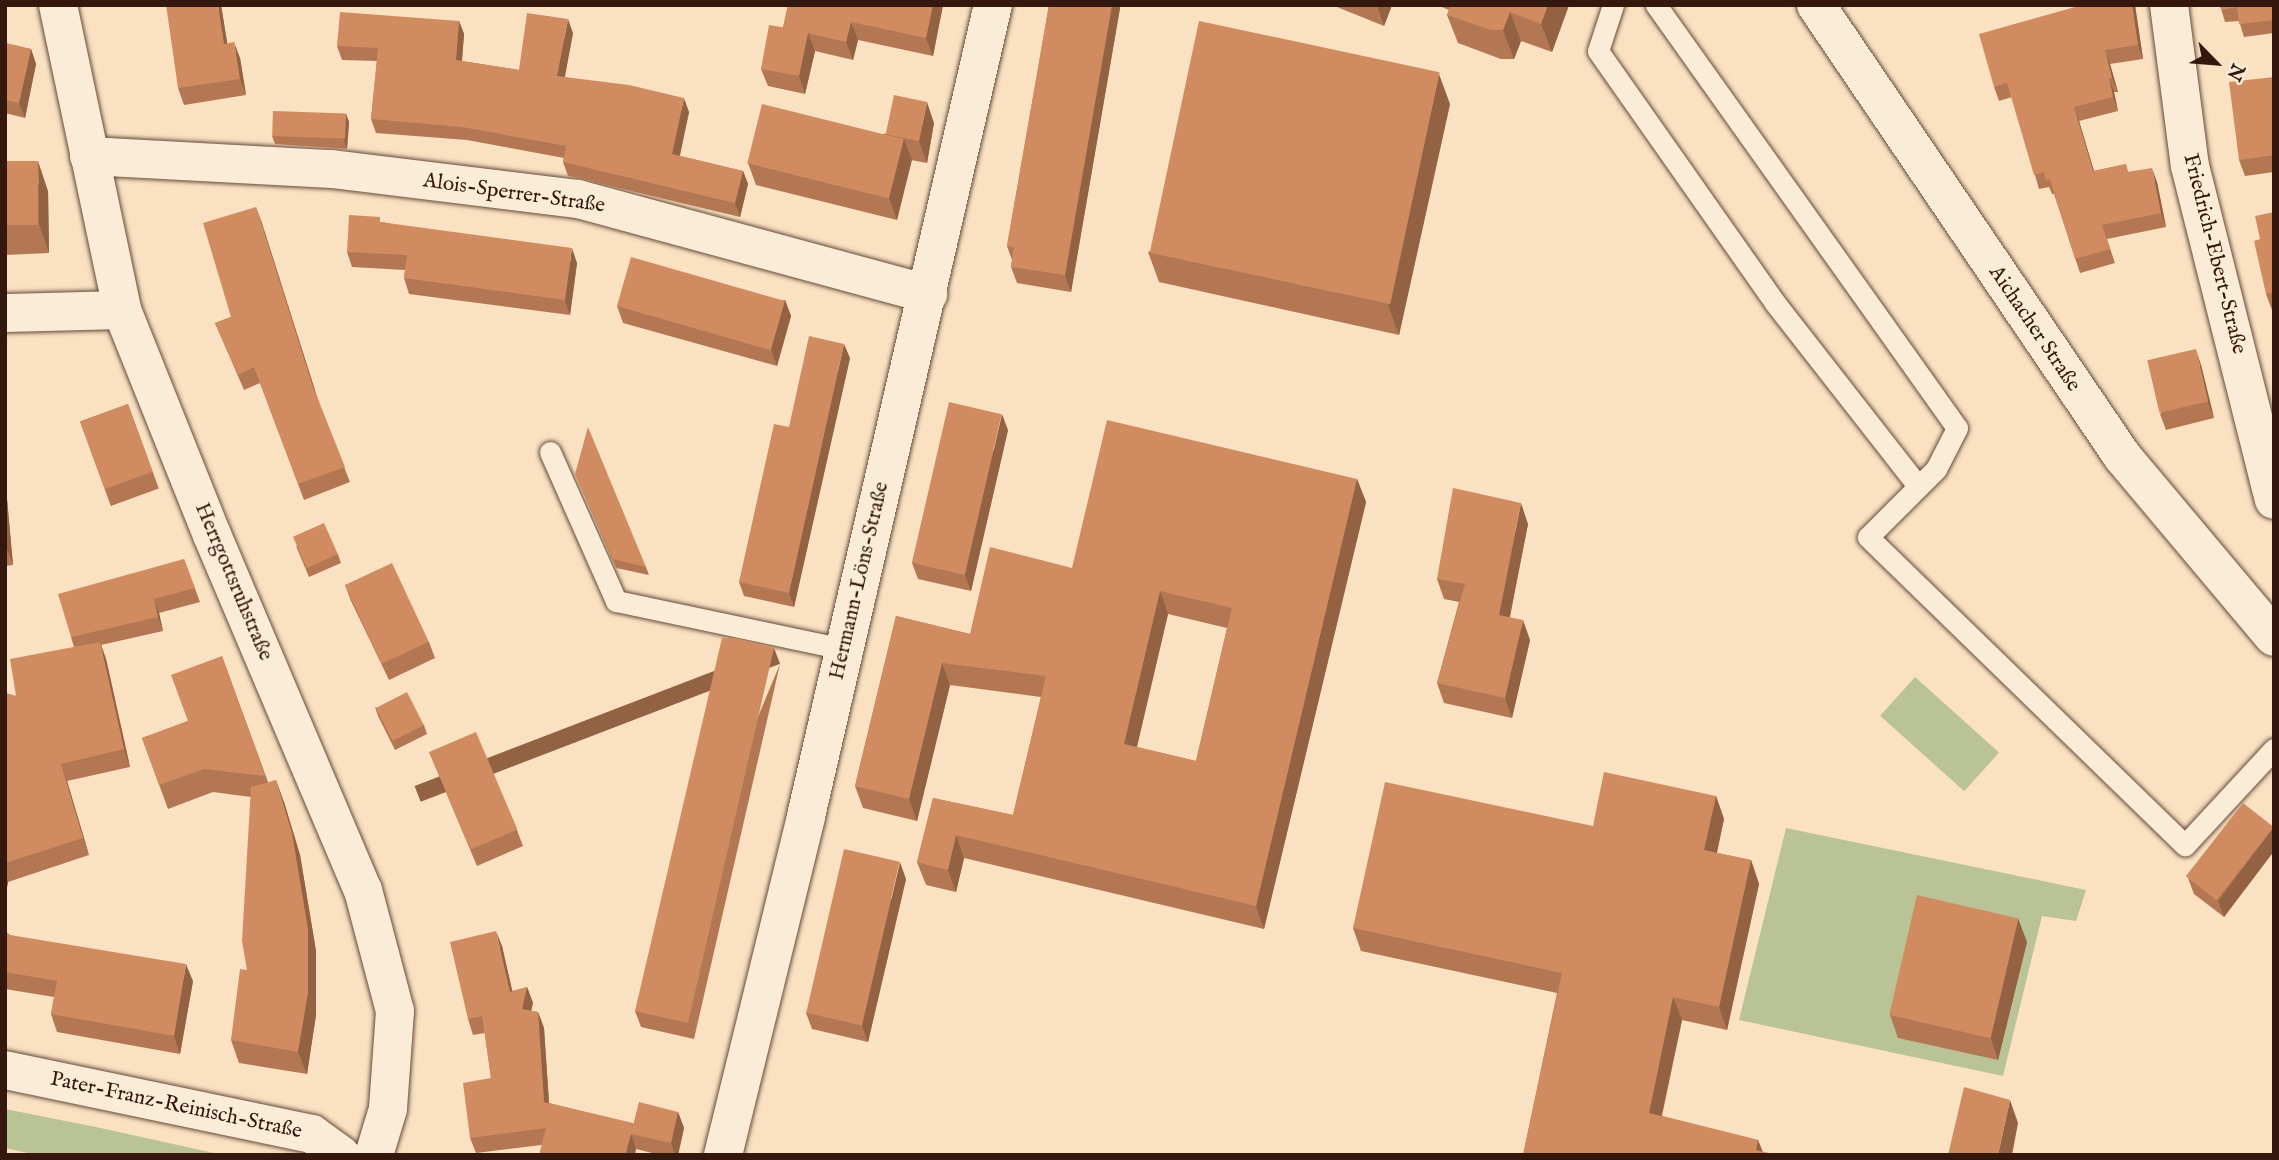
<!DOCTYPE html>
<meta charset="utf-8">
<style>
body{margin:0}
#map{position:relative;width:2279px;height:1160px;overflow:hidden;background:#f9e1c2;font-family:"IM FELL English",serif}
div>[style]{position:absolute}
.green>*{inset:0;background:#bac396;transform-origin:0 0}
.roads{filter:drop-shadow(0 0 2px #664a3a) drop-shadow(0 0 2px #664a3a)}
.lane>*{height:21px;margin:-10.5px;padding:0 10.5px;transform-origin:10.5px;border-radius:10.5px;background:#fbecd7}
.street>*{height:38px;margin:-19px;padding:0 19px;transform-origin:19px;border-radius:19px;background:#fbecd7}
.secondary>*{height:38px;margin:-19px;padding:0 19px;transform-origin:19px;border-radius:19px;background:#fbecd7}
.wall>*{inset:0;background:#b37853;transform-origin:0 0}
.shaded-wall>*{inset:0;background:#926243;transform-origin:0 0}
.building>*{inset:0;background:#d08c60;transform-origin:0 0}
span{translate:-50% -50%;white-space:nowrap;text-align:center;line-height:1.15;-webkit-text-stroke:5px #fbecd7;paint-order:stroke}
.street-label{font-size:21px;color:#35180d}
.frame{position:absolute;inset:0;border:7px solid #35180d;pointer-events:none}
.north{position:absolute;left:2181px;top:28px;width:70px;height:70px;-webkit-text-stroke:5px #fbecd7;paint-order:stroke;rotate:115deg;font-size:19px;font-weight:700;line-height:28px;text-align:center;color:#35180d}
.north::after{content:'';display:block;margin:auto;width:24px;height:32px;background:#35180d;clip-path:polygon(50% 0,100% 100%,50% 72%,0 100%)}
</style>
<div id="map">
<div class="green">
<i style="left:1915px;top:677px;width:113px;height:52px;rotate:42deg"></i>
<i style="clip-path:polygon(1786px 828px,2086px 890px,2076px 921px,2042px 916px,2003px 1076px,1739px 1020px)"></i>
<i style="clip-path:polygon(5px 1109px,96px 1127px,223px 1155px,37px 1155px,5px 1148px)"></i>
</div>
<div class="roads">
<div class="lane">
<i style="left:1613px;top:5px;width:48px;rotate:108.1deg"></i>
<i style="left:1598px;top:51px;width:308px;rotate:54.9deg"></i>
<i style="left:1775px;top:303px;width:232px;rotate:52deg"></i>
<i style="left:1656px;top:5px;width:519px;rotate:54.56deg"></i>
<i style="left:1957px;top:428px;width:46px;rotate:117.1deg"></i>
<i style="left:1936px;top:469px;width:96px;rotate:135deg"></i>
<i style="left:1868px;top:537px;width:442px;rotate:44.2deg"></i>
<i style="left:2185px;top:845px;width:131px;rotate:-47.2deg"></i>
<i style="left:550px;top:452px;width:163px;rotate:66.1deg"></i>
<i style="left:616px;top:601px;width:233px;rotate:11.9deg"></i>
</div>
<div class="street">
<i style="left:58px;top:5px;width:312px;rotate:78.1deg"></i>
<i style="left:122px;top:310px;width:242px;rotate:68.2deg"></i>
<i style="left:212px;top:535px;width:386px;rotate:67deg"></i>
<i style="left:363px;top:890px;width:125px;rotate:75.2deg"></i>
<i style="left:395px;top:1011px;width:98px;rotate:94.1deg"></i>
<i style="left:388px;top:1109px;width:48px;rotate:106.9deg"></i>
<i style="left:2169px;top:5px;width:162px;rotate:82.6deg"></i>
<i style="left:2190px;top:166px;width:344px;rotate:75.9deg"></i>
<i style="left:89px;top:156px;width:243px;rotate:3.1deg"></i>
<i style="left:332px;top:169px;width:248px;rotate:7deg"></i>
<i style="left:578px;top:199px;width:363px;rotate:15.2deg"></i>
<i style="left:5px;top:313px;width:117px;rotate:-1.5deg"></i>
<i style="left:5px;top:1070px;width:314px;rotate:11.8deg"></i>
<i style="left:312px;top:1134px;width:36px;rotate:36deg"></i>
<i style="left:723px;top:1155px;width:349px;rotate:-76.2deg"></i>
<i style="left:806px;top:816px;width:832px;rotate:-77.02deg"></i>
</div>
<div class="secondary">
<i style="left:1816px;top:5px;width:545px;rotate:55.84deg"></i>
<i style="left:2122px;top:456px;width:236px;rotate:50deg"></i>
</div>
</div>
<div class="wall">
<i style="clip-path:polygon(221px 5px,227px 43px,240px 58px,246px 95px,184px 105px,178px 88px)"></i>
<i style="clip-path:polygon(788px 5px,943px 5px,933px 56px,858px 40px,853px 60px,815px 51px,805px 94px,768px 86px,761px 69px,783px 28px)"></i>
<i style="clip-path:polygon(1049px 5px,1119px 5px,1120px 8px,1071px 292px,1017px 283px,1011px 267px,1012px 260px,1007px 246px)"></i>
<i style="clip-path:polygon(1332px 5px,1392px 5px,1384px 26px)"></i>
<i style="clip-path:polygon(1437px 5px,1569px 5px,1552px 52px,1521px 41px,1514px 59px,1501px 59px,1458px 43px,1447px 15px,1449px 10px)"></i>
<i style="clip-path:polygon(2135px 5px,2143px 59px,2110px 64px,2118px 92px,2114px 92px,2118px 111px,2079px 121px,2094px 171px,2126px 164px,2128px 172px,2157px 182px,2166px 227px,2107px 239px,2115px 263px,2080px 273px,2054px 194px,2052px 194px,2049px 187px,2039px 189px,2012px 97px,1999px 101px,1994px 87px)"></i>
<i style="clip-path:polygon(2220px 5px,2274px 5px,2274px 33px,2244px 37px,2239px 21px,2225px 22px)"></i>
<i style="clip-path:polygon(459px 21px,464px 34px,462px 61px,519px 70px,573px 33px,565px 77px,689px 112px,680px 156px,743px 171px,748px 184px,740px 217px,568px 176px,563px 162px,564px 158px,467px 140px,376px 133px,371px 119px,377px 61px,342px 60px,337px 46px)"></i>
<i style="clip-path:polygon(5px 43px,31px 49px,36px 64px,25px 118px,5px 113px)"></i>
<i style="clip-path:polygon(2274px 77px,2274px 172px,2245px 176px,2239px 160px)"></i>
<i style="clip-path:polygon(1450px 104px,1399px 335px,1159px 282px,1148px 252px)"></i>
<i style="clip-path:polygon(346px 114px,349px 122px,347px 149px,275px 144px,272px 136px)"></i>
<i style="clip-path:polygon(934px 123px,927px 163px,911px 160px,897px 220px,756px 185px,748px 163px)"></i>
<i style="clip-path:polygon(5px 161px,48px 191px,49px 253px,5px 255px)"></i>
<i style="clip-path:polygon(256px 207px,317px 397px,350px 482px,304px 500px,260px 383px,244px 390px,215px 323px,231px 317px)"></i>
<i style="clip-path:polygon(2274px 212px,2274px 310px,2272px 310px,2266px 294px)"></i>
<i style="clip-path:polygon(382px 222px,577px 263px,570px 315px,409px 294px,404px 278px,405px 270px,352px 267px,347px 252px)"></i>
<i style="clip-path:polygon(785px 300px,791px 316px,777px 366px,623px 323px,617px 306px)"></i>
<i style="clip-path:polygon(850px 358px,794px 607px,744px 596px,739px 582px,789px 427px)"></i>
<i style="clip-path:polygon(2201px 365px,2214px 418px,2166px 430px,2160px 414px)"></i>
<i style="left:128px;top:404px;width:90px;height:51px;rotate:70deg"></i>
<i style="clip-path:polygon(1008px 430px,971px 591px,918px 579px,912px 563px)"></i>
<i style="clip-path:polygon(575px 474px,646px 567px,649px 575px,616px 568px)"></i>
<i style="clip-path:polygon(5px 477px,13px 565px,5px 566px)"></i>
<i style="clip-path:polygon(evenodd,1357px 479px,1366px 502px,1264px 929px,964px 858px,956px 892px,926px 885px,917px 862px,933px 798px,1013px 815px,1041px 697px,950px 685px,917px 821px,863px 808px,855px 786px,896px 616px,970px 634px,1072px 568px,1357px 479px,1168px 614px,1227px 628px,1196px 761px,1137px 747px,1168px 614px)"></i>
<i style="clip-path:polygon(1528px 524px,1510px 617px,1530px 640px,1512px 718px,1444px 703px,1437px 683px,1459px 602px,1444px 599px,1437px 579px)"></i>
<i style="clip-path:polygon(296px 546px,338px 554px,341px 563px,309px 577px)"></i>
<i style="clip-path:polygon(184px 559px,200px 602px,159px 613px,163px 631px,101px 645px,106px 659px,130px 767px,67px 781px,89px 855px,8px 882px,5px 898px,5px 693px,16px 696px,74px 647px,71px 637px)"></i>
<i style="clip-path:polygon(345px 585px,429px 642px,435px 658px,389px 680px,351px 601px)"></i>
<i style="clip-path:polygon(222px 656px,268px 782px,284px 802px,300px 855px,316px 951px,316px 1015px,307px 1074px,239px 1063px,231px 1040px,247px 970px,251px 797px,213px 792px,168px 809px,142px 738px,188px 721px)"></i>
<i style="clip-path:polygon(780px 664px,694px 1039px,641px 1027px,635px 1011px)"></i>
<i style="clip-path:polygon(375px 707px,424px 725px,427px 734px,395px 750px,378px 716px)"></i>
<i style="clip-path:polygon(429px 752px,517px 830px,523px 846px,477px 866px)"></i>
<i style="clip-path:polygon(1716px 796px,1724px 819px,1717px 853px,1751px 860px,1759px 884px,1727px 1030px,1682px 1020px,1662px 1116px,1758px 1140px,1762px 1151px,1523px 1155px,1557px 993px,1361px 951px,1353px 928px,1593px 826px)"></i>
<i style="clip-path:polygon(2274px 826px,2274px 851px,2224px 917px,2194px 894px,2188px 878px)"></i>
<i style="clip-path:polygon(906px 879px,868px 1042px,812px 1029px,806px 1013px)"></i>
<i style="clip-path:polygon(5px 931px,10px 935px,193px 981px,180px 1054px,57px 1032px,51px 1014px,54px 997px,5px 989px)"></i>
<i style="clip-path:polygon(2027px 942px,1998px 1060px,1898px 1038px,1890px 1015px)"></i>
<i style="clip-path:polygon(502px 946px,512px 991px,527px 987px,533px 1003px,531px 1011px,538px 1012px,544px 1028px,549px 1103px,633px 1124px,678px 1112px,684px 1128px,678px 1155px,660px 1155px,636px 1149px,541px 1145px,476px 1153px,470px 1138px,491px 1078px,485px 1033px,473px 1035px,468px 1019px)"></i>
</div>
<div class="shaded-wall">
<i style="clip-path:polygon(218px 5px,221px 5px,230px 60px,224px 44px)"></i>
<i style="clip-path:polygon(933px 5px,943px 5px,933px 56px,926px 38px)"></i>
<i style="clip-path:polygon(1112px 5px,1119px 5px,1120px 8px,1071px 292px,1065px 275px)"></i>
<i style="clip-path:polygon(1377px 5px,1392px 5px,1384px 26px)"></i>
<i style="clip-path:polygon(1548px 5px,1569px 5px,1552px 52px,1541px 24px)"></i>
<i style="clip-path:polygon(2132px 5px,2135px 5px,2143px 59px,2138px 45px)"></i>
<i style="clip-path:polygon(1510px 12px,1521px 41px,1514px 59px,1503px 30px)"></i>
<i style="clip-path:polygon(568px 19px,573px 33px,562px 90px,557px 76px)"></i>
<i style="clip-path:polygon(459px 21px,464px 34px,461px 73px,456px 60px)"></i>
<i style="clip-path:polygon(851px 22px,858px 40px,853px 60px,846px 42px)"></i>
<i style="clip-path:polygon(808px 33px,815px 51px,805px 94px,799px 76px)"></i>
<i style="clip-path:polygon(234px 42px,240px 58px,246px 95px,240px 79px)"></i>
<i style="clip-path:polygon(31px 49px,36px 64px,25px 118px,19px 103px)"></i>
<i style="clip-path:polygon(2105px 50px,2110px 64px,2118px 92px,2112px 78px)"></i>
<i style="clip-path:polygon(1439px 74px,1450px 104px,1399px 335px,1388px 305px)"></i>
<i style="clip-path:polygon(2109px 78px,2114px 92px,2118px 111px,2113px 97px)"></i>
<i style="clip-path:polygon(684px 98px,689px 112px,677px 167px,672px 154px)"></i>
<i style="clip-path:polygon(927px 102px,934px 123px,927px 163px,919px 141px)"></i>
<i style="clip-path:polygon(2074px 107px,2079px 121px,2098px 185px,2093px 171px)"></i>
<i style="clip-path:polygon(346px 114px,349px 122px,347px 149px,344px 140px)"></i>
<i style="clip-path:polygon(904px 139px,912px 160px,897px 220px,889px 198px)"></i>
<i style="clip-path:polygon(38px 161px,48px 191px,49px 253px,39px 224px)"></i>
<i style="clip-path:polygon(2152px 168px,2157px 182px,2166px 227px,2161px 213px)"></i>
<i style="clip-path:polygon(743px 171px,748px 184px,740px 217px,735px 203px)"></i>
<i style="clip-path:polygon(256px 207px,262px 223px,319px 403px,313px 387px)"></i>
<i style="clip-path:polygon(572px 248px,577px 263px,570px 315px,565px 300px)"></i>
<i style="clip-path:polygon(785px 300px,791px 316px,777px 366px,771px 349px)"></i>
<i style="clip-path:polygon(844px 344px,850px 358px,794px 607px,789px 593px)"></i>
<i style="clip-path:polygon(2196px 349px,2201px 365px,2214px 418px,2208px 402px)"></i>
<i style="clip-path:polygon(1002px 414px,1008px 430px,971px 591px,965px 575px)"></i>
<i style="clip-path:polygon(5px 477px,13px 565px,5px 544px)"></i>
<i style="clip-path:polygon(1357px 479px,1366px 502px,1264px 929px,1256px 906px)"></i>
<i style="clip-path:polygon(1521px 503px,1528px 524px,1506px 635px,1499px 615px)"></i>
<i style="clip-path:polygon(1160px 591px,1168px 614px,1132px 767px,1124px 744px)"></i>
<i style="clip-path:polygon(154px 599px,159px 613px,163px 631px,158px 617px)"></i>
<i style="clip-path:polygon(1523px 620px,1530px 640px,1512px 718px,1505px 698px)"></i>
<i style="clip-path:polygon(100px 642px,106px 659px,130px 767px,124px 749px)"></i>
<i style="left:774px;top:648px;width:17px;height:385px;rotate:69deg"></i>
<i style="clip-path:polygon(942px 663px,950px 685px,917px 821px,909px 799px)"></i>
<i style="clip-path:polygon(61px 764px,67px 781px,89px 855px,83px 838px)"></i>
<i style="clip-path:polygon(276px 780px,284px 802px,300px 855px,316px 951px,316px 1015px,307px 1074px,298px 1052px)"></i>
<i style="clip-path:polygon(1716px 796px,1724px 819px,1712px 874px,1704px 850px)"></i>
<i style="clip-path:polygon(2274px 827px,2274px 851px,2224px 917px,2218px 901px)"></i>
<i style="clip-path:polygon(956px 835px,964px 858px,956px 892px,948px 870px)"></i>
<i style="clip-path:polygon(1751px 860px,1759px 884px,1727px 1030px,1719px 1007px)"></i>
<i style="clip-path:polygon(900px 862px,906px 879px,868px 1042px,862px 1026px)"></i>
<i style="clip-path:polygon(5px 874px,8px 882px,5px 898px)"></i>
<i style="clip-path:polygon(2018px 918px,2027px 942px,1998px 1060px,1990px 1036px)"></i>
<i style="clip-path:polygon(496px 931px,502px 946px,516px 1007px,510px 992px)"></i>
<i style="clip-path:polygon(186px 964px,193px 981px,180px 1054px,174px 1036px)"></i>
<i style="clip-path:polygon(527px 987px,533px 1003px,528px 1024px,522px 1009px)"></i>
<i style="clip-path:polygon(1673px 997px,1682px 1020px,1657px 1136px,1649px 1113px)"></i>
<i style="clip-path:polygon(538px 1012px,544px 1028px,550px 1118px,544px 1102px)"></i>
<i style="clip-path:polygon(2010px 1100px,2018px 1123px,2012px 1155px,1998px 1155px)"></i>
<i style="clip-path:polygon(678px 1112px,684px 1128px,678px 1155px,675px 1155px,671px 1143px)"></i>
<i style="clip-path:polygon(631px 1134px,636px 1149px,635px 1155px,625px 1155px)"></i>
<i style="clip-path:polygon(1758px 1140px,1764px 1155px,1756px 1150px)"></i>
</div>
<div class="building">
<i style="clip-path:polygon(166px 5px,218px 5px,224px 44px,234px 42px,240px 79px,178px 88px)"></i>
<i style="clip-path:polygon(788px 5px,933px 5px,926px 38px,851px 22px,846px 42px,808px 33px,799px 76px,761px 69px,769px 25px,788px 28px,783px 27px)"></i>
<i style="clip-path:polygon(1049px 5px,1112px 5px,1065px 275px,1011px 267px,1014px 247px,1007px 246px)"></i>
<i style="clip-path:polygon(1451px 5px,1548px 5px,1541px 24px,1510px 12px,1503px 30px,1491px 30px,1447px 15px)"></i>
<i style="clip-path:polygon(2074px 5px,2132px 5px,2138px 45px,2105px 50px,2112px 78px,2109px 78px,2113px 97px,2074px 107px,2093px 171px,2126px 164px,2127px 172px,2152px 168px,2161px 213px,2102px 225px,2110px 249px,2075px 259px,2050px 179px,2046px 180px,2044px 172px,2034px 175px,2007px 83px,1994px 87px,1979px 34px,2075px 7px)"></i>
<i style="clip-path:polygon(2220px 5px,2274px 5px,2274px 20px,2239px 24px,2237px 7px,2221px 10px)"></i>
<i style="clip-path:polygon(340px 12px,459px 21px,456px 60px,519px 70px,527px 13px,568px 19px,557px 76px,629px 85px,684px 98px,672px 154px,743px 171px,735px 203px,563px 162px,566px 146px,462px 127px,371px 119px,378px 48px,337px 46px)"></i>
<i style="left:1199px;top:21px;width:246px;height:237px;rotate:12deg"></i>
<i style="clip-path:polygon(5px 43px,31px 49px,19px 103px,5px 100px)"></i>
<i style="clip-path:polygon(2274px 77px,2274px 155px,2239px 160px,2229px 82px)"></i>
<i style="left:894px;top:95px;width:34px;height:40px;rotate:12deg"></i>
<i style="left:762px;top:104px;width:146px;height:61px;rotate:14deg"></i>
<i style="left:273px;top:111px;width:73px;height:25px;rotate:2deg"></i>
<i style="left:5px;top:161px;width:33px;height:64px"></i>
<i style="clip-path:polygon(256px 207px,313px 387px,345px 467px,298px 484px,254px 367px,238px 375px,215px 323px,231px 317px,203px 223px)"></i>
<i style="clip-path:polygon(2274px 212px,2274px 292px,2266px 294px,2254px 241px,2260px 239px,2255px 216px)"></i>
<i style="clip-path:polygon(349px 215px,380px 217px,380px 222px,572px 248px,565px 300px,404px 278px,407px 255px,347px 252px)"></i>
<i style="left:631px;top:257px;width:160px;height:51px;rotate:16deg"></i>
<i style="clip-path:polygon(809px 336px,844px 344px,789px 593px,739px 582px,774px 424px,789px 427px)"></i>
<i style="left:2196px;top:349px;width:54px;height:50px;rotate:77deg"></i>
<i style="left:949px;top:402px;width:54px;height:165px;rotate:13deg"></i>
<i style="left:128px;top:404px;width:72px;height:51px;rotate:70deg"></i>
<i style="clip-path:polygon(evenodd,1107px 420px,1357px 479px,1256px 906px,956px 835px,948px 870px,917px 862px,933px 798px,1013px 815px,1046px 676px,942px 663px,909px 799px,855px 786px,896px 616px,970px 634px,990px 547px,1072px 568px,1107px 420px,1160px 591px,1232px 608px,1196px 761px,1124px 744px,1160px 591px)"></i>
<i style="clip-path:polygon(588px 427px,646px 567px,613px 559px,575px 474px)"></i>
<i style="clip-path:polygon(1453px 488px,1521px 503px,1499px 615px,1523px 620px,1505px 698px,1437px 683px,1465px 584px,1437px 579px)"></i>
<i style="left:324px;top:523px;width:34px;height:34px;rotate:66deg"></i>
<i style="clip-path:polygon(184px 559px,195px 588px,154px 599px,158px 617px,71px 637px,58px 594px)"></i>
<i style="left:392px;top:563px;width:87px;height:52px;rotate:65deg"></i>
<i style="clip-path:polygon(722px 638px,735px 638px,774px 648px,688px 1023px,635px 1011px)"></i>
<i style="clip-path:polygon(100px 642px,124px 749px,61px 764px,83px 838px,5px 863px,5px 693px,16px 696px,10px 659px)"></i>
<i style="clip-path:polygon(222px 656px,265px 776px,204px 769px,159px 785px,142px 738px,188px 721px,171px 675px)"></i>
<i style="left:407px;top:692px;width:37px;height:35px;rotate:63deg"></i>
<i style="left:476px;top:732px;width:106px;height:51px;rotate:67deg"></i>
<i style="clip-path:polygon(1604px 772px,1716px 796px,1704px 850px,1751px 860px,1719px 1007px,1673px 997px,1649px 1113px,1758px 1140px,1756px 1150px,1777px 1155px,1523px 1155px,1562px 973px,1353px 928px,1385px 782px,1593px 826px)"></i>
<i style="clip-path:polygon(276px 780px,292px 833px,308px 929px,308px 993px,298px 1052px,231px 1040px,240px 969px,247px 970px,242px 941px,251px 787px)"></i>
<i style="left:2243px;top:803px;width:39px;height:93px;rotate:38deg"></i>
<i style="left:844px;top:849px;width:57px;height:168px;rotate:13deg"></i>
<i style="left:1917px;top:895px;width:104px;height:123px;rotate:13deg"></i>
<i style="clip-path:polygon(5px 931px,10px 935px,186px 964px,174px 1036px,51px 1014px,57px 981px,5px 972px)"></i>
<i style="clip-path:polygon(496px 931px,510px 992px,527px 987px,522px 1009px,538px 1012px,544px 1102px,633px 1123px,632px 1129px,639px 1102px,678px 1112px,671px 1143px,631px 1134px,625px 1155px,539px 1155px,546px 1128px,470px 1138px,463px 1083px,491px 1078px,482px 1016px,468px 1019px,450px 942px)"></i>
<i style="clip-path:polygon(1964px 1087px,2010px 1100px,1998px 1155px,1948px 1155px)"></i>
</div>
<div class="street-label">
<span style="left:514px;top:194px;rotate:8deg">Alois-Sperrer-Straße</span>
<span style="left:2214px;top:254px;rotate:76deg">Friedrich-Ebert-Straße</span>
<span style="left:2034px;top:329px;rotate:56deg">Aichacher Straße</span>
<span style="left:860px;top:581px;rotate:-77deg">Hermann-Löns-Straße</span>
<span style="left:233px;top:582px;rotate:67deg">Herrgottsruhstraße</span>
<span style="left:176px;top:1106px;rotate:12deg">Pater-Franz-Reinisch-Straße</span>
</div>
<div class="frame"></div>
<div class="north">N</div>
</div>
